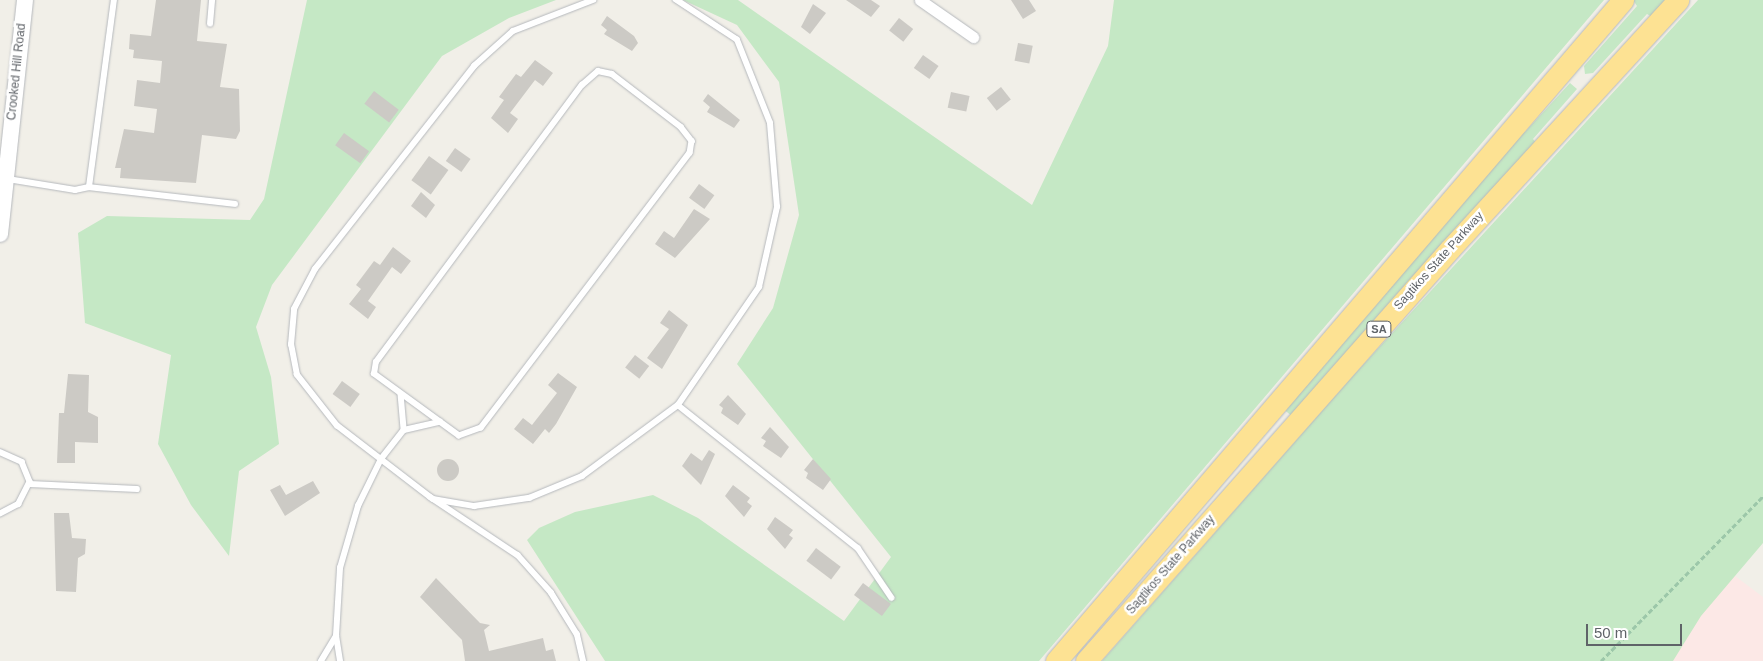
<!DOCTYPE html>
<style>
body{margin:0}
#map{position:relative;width:1763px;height:661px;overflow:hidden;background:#f1efe8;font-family:Arial,sans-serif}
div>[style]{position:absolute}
.medical>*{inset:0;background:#fce8e6}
.green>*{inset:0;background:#c5e8c5}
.building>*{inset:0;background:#cccac5;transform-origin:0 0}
.round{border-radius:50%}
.path>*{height:2.5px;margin-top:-1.25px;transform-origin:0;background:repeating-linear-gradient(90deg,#9cc7a9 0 5px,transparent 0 7.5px)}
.roads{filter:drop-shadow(0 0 1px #b5b8bc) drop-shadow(0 0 1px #b5b8bc)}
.service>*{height:5.5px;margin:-2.75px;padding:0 2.75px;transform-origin:2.75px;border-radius:2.75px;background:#fff}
.minor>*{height:11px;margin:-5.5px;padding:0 5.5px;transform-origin:5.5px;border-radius:5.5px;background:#fff}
.secondary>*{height:16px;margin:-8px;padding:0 8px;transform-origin:8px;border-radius:8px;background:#fff}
.motorway>*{height:21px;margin:-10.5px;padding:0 10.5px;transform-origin:10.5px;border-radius:10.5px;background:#fde293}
span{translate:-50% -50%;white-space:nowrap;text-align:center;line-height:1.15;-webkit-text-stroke:5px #fff;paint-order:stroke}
.shield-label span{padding:1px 4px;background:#fff;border:1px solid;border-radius:4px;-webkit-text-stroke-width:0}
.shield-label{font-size:11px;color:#5f6368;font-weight:700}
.street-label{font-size:12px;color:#5f6368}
.scale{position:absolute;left:1586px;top:624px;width:96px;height:22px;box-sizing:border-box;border:2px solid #5f6368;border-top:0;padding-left:6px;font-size:15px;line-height:18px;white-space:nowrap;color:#5f6368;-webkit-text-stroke:4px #fff;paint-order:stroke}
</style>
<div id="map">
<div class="medical">
<i style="clip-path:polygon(1715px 561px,1763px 597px,1763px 661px,1620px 661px)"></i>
</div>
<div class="green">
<i style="clip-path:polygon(307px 0,556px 0,509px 18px,442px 56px,272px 285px,256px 327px,271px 377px,279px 444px,239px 471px,229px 556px,191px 505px,158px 444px,171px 355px,85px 323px,78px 233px,107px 216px,250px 220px,264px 199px)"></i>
<i style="clip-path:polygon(683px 0,738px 0,1032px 205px,1108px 46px,1114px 0,1604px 0,1039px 661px,605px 661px,527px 540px,539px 528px,575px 512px,653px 495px,698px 518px,844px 621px,891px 557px,737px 364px,773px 308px,799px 215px,779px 82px,737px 25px)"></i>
<i style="clip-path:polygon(1633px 0,1668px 0,1652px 17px,1647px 14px,1593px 73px,1585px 74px,1584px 66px,1637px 6px)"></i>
<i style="clip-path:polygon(1698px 0,1763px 0,1763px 543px,1701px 616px,1673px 661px,1102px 661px,1351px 378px)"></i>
<i style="clip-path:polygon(1570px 83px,1577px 89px,1533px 139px,1536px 143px,1293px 417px,1282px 408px,1521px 130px,1525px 132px)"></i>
</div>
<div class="building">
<i style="clip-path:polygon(156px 0,201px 0,197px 41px,227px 44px,220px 87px,239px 89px,240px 131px,236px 139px,202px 135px,196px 183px,120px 178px,121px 168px,115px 168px,124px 129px,154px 133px,157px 109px,134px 106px,137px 80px,160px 83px,162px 61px,133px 58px,134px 50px,129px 49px,130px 34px,151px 36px)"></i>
<i style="clip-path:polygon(846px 0,871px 0,880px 6px,871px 17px)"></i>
<i style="clip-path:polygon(1011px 0,1029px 0,1036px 11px,1023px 19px)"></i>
<i style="clip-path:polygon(813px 4px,826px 13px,810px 34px,801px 27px)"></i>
<i style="clip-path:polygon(607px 16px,634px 36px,638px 43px,632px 51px,604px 34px,607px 30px,601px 25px)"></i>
<i style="left:899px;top:18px;width:18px;height:16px;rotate:38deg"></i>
<i style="left:1018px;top:43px;width:15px;height:18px;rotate:11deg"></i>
<i style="left:923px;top:55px;width:19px;height:16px;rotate:35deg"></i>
<i style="clip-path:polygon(535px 60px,553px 73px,543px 86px,535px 80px,510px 113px,518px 119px,508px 133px,491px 118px,504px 100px,499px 97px,516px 74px,521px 77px)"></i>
<i style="left:1001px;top:87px;width:16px;height:18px;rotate:52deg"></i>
<i style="left:374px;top:91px;width:31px;height:16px;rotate:37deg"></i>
<i style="left:951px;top:92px;width:19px;height:16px;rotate:12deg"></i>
<i style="clip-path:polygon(708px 94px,740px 120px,734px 128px,707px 112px,710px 107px,703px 101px)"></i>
<i style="left:344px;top:133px;width:31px;height:15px;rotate:36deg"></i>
<i style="left:455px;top:148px;width:19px;height:16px;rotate:35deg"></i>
<i style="left:429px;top:156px;width:24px;height:30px;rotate:36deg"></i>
<i style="left:699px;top:184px;width:19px;height:17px;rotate:36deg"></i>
<i style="clip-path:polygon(421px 192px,435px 205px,426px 218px,411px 206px)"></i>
<i style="clip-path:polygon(694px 209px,710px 219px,675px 258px,655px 244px,664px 231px,674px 238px)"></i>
<i style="clip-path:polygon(393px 247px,411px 261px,401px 274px,392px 267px,368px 301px,376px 307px,368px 319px,349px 304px,361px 289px,356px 285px,374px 261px,380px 265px)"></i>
<i style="clip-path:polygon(669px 310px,688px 325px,662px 369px,647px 358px,669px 329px,660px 323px)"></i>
<i style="left:635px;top:355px;width:18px;height:16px;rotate:38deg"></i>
<i style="clip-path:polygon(558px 373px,577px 387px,556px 424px,549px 433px,545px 429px,533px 444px,514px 429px,523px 418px,532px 425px,557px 393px,548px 385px)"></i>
<i style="clip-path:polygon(68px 374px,89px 375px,88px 412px,98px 417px,98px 443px,75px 442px,75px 463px,57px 463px,59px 413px,64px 413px)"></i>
<i style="left:342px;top:381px;width:22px;height:16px;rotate:36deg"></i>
<i style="clip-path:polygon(728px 395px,746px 414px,738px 425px,721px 413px,723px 408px,719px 405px)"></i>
<i style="clip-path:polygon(770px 427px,789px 447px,781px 458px,763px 446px,766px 441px,761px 438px)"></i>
<i style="clip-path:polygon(709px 450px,715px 454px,701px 485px,682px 466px,691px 453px,702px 461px)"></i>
<i class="round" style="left:437px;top:459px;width:22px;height:22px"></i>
<i style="clip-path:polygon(813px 459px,831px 479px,823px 490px,806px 478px,808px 473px,804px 470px)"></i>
<i style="clip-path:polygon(313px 481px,320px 493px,285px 516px,270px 490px,280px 485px,286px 495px)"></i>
<i style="clip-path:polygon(733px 485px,750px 498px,747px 502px,752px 506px,744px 517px,725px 496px)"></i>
<i style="clip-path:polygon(54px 513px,69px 513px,72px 538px,86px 539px,85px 554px,78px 558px,76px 592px,56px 591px)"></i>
<i style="clip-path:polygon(775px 517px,793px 530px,789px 535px,793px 538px,785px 549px,767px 529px)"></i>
<i style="left:816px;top:548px;width:31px;height:16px;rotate:37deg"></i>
<i style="clip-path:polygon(436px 578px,480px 623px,490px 625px,484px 630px,489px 651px,543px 638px,546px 651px,553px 649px,556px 661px,465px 661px,462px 640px,420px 597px)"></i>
<i style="left:863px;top:583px;width:35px;height:15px;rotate:37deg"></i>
</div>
<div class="path">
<i style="left:1601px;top:661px;width:231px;rotate:-45.5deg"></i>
</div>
<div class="roads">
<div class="service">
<i style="left:210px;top:24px;width:24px;rotate:-85deg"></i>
<i style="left:598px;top:71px;width:14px;rotate:12deg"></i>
<i style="left:612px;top:74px;width:87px;rotate:37.5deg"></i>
<i style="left:681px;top:127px;width:18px;rotate:52deg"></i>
<i style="left:692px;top:141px;width:12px;rotate:99deg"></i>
<i style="left:690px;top:153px;width:345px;rotate:127.2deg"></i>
<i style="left:481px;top:428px;width:23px;rotate:160deg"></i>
<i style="left:459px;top:436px;width:105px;rotate:-143.9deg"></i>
<i style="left:374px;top:374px;width:12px;rotate:-81deg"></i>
<i style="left:376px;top:362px;width:345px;rotate:-53.4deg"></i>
<i style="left:582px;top:85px;width:21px;rotate:-41deg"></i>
<i style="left:8px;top:179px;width:68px;rotate:9.3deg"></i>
<i style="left:75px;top:190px;width:14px;rotate:-12deg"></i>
<i style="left:89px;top:187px;width:189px;rotate:-82.4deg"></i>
<i style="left:89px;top:187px;width:147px;rotate:6.6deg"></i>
<i style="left:401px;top:394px;width:36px;rotate:85deg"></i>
<i style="left:678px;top:405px;width:230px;rotate:38.5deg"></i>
<i style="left:858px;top:548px;width:60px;rotate:55.8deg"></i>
<i style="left:0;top:452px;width:24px;rotate:24deg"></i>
<i style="left:22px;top:462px;width:22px;rotate:68deg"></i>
<i style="left:30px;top:482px;width:25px;rotate:117deg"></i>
<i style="left:19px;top:504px;width:21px;rotate:152deg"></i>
<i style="left:30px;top:484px;width:107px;rotate:2.7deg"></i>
<i style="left:433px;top:499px;width:42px;rotate:9.7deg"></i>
<i style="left:474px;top:506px;width:56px;rotate:-8.3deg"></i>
<i style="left:529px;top:498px;width:57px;rotate:-22.5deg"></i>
<i style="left:582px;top:476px;width:119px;rotate:-36.5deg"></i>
<i style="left:678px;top:405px;width:143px;rotate:-55.5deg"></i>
<i style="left:759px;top:287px;width:82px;rotate:-77.3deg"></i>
<i style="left:777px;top:207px;width:84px;rotate:-94.8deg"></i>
<i style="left:770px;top:123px;width:89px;rotate:-111.7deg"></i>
<i style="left:737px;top:40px;width:73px;rotate:-146.7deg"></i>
<i style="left:321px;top:661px;width:29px;rotate:-59deg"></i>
<i style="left:340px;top:661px;width:25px;rotate:-99deg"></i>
<i style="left:336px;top:636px;width:68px;rotate:-86.6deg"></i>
<i style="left:340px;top:568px;width:65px;rotate:-73.8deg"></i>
<i style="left:358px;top:506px;width:52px;rotate:-63.9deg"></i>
<i style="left:381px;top:459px;width:37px;rotate:-52deg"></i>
<i style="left:404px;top:430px;width:37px;rotate:-13deg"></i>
<i style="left:583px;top:661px;width:27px;rotate:-103deg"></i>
<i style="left:577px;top:635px;width:49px;rotate:-121.8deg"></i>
<i style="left:551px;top:593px;width:50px;rotate:-131.7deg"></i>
<i style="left:518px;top:556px;width:105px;rotate:-146.3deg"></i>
<i style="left:431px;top:498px;width:118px;rotate:-142.5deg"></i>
<i style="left:337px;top:426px;width:65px;rotate:-128.1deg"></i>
<i style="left:297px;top:375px;width:31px;rotate:-101deg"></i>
<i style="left:291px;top:345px;width:36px;rotate:-85deg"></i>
<i style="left:294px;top:309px;width:45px;rotate:-62.3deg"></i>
<i style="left:315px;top:269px;width:258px;rotate:-51.9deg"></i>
<i style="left:474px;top:66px;width:52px;rotate:-41.9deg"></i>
<i style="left:513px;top:31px;width:86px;rotate:-21.2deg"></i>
</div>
<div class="minor">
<i style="left:920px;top:0;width:65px;rotate:34.9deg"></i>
</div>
<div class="secondary">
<i style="left:0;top:234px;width:235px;rotate:-83.9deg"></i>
</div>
<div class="motorway">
<i style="left:1056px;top:661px;width:871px;rotate:-49.38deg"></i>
<i style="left:1086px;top:661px;width:550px;rotate:-48.54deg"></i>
<i style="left:1450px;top:249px;width:338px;rotate:-47.5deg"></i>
</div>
</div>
<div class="shield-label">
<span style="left:1379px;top:329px">SA</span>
</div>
<div class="street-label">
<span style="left:17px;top:72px;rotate:-84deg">Crooked Hill Road</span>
<span style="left:1439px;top:261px;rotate:-48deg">Sagtikos State Parkway</span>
<span style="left:1171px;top:565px;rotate:-49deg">Sagtikos State Parkway</span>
</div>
<div class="scale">50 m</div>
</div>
